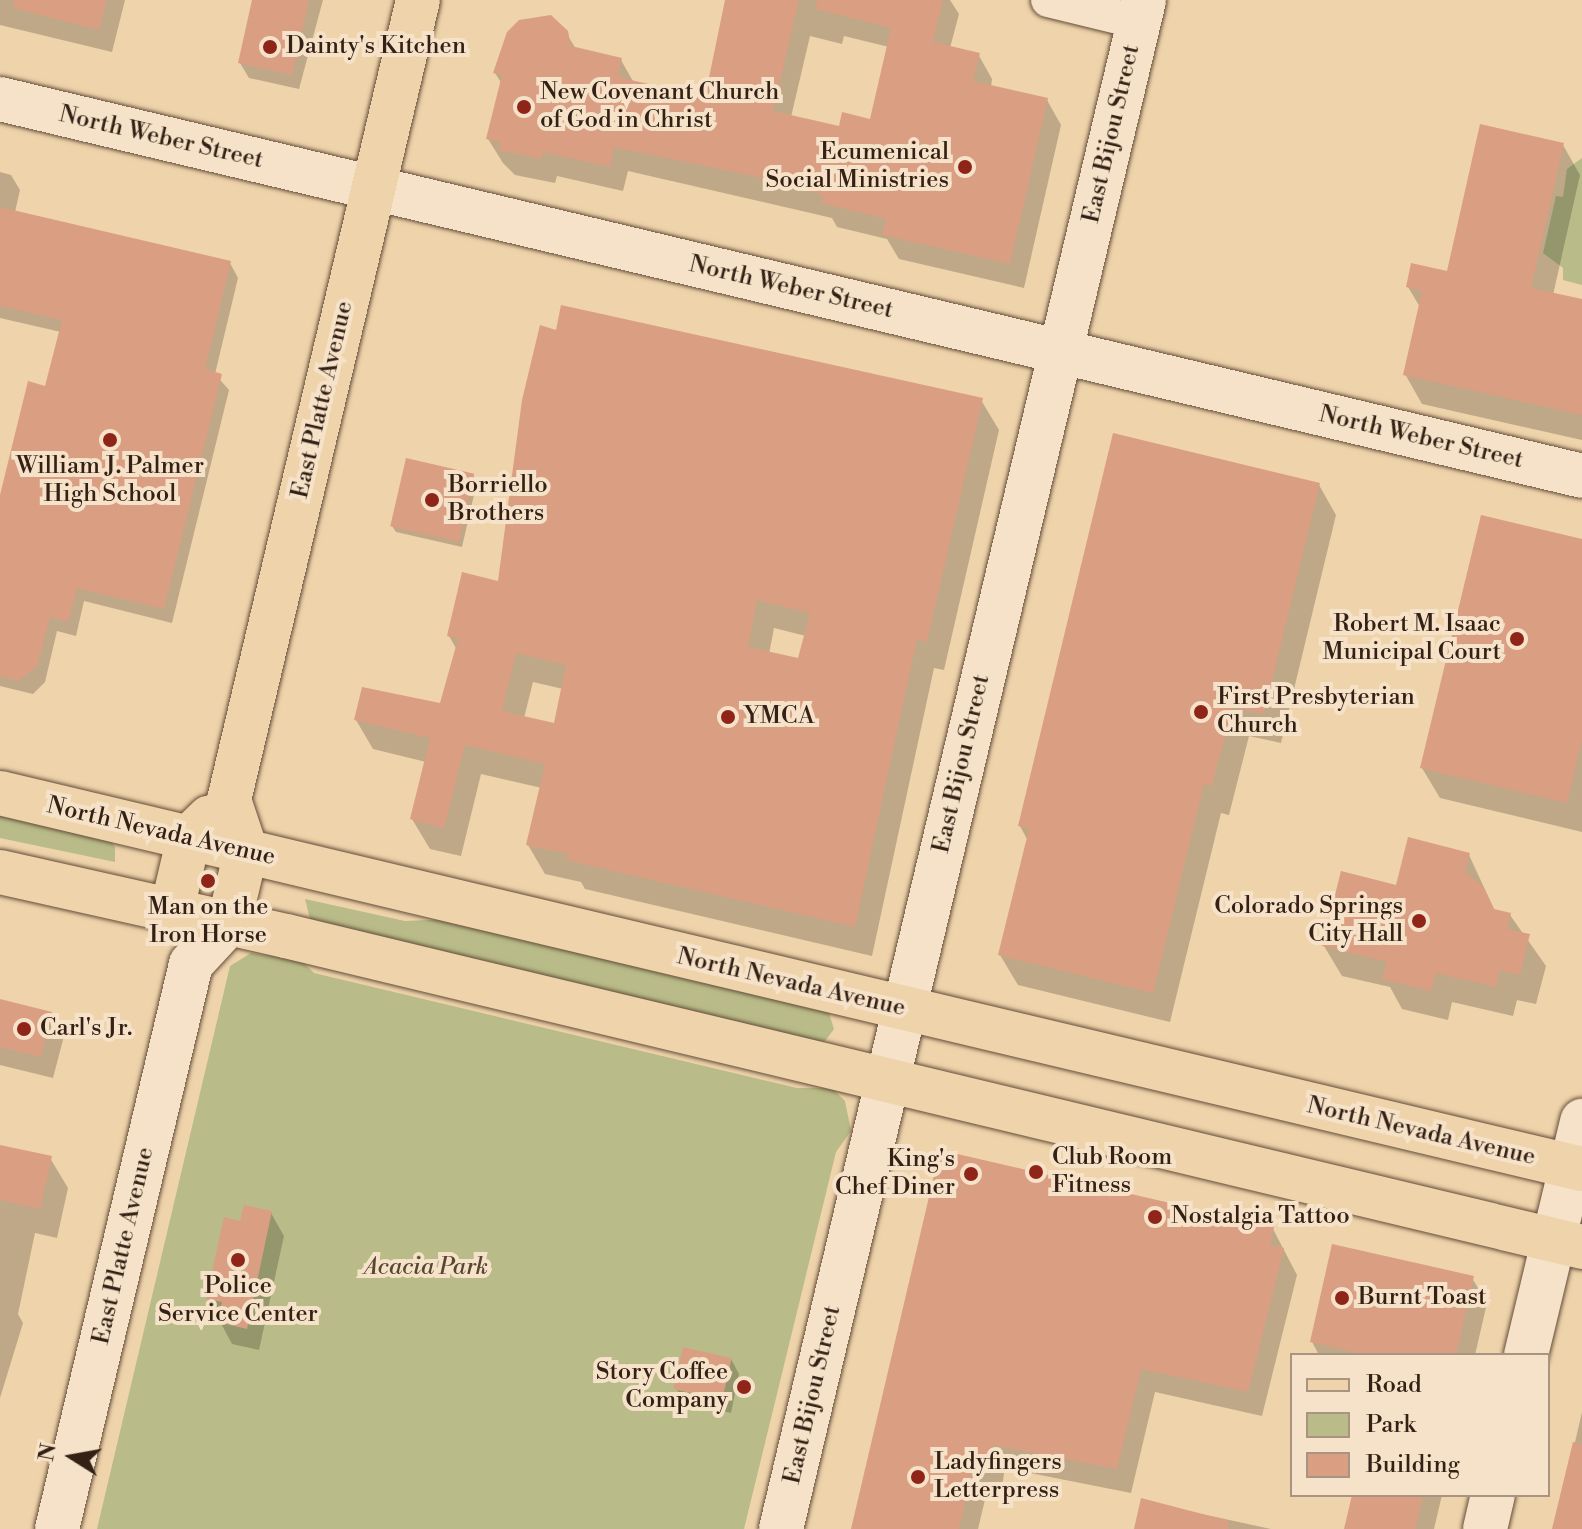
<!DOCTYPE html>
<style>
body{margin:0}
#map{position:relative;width:1582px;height:1529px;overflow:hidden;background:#efd3aa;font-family:"Libre Bodoni",serif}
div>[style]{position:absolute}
.green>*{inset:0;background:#b9bc88}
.shadow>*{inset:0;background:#0003}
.building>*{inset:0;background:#da9e82;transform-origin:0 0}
.roads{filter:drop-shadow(0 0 2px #634d3a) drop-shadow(0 0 2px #634d3a)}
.minor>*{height:34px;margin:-17px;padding:0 17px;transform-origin:17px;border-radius:17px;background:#f5e2c8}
.tertiary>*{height:44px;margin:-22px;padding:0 22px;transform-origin:22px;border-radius:22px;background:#f5e2c8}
.secondary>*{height:44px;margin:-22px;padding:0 22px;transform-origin:22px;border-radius:22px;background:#f5e2c8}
.primary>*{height:44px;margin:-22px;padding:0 22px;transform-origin:22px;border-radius:22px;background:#efd3aa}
.dots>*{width:22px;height:22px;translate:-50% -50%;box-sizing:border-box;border:4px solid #f5e2c8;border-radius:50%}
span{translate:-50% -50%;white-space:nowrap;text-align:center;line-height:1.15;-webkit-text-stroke:8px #f5e2c8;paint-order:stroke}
.poi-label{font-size:24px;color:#342015}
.left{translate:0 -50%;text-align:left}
.right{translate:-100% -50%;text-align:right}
.street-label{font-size:24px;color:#342015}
.park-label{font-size:24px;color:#554732;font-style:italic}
.legend{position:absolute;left:1290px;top:1353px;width:260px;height:144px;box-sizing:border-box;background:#f5e2c8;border:2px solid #a89480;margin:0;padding:10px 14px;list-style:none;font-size:24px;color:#342015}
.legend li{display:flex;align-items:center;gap:16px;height:40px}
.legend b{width:40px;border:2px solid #a89480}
.north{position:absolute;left:32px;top:1417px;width:80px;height:80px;-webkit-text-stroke:6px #f5e2c8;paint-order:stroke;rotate:281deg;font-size:22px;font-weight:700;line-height:32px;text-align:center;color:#342015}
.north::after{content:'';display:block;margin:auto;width:28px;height:36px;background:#342015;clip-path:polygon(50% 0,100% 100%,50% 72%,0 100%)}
</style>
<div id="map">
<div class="green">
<i style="clip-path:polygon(1582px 158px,1582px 285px,1563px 280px,1563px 268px,1543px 253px,1556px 196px,1563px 197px,1567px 169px)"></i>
<i style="clip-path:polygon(0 809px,107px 836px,115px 847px,115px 862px,0 838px)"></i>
<i style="clip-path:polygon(305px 899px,405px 921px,454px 919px,829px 1013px,834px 1029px,825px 1041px,810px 1044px,312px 927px)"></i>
<i style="clip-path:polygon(251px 953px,302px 961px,314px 973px,797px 1088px,832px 1088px,845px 1101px,851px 1131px,836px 1152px,744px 1529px,97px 1529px,230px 966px)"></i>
</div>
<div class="shadow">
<i style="clip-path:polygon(0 0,125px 0,112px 52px,0 25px)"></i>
<i style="clip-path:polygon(257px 0,323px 0,299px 89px,249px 78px,240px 63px)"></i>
<i style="clip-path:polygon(evenodd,728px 0,950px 0,959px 14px,950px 48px,978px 54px,992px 79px,991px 87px,1047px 100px,1061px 125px,1024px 288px,899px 259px,887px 239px,837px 227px,832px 218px,628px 171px,623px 191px,557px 176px,555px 183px,515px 175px,503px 163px,488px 139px,502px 84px,495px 73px,566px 33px,576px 49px,621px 60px,634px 83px,706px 99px,728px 0,810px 36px,842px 44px,844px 36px,889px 47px,871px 121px,841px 128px,791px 117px,810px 36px)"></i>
<i style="clip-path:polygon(1563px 145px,1580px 175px,1553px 295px,1582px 302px,1582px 440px,1422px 404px,1405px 374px,1420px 307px,1408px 287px,1448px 274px)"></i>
<i style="clip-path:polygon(0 172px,11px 175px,20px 190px,15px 212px,230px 263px,238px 278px,215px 374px,229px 390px,172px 623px,84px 601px,76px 636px,57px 631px,45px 682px,33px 694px,0 686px,0 503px,47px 388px,61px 332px,0 318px)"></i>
<i style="clip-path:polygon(evenodd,557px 332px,981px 400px,999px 430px,944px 670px,934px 668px,872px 956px,585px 889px,581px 882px,545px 874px,528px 845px,542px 788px,481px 774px,461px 856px,430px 849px,412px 819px,426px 762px,373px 749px,356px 720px,442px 706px,457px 650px,449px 636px,500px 584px,557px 332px,774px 628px,806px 636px,799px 661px,769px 654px,774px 628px,557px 332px,533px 682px,563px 689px,555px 726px,524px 718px,533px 682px)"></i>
<i style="clip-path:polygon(473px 475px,477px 482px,462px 547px,396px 532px,392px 526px)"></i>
<i style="clip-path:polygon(1319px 485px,1336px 515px,1281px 743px,1249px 736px,1229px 815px,1221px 813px,1170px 1022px,1018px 985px,1000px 955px,1028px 841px,1020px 826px)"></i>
<i style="clip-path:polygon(1582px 541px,1582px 832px,1440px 798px,1422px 768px)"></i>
<i style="clip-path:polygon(1469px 855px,1495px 911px,1510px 915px,1546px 966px,1536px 1004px,1517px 1000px,1513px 1016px,1452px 1002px,1448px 1020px,1402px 1009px,1390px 987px,1342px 976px,1324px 946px,1398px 887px)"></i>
<i style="clip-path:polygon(0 1001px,51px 1013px,64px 1036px,53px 1078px,0 1065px)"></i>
<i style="clip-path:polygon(0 1147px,50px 1158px,68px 1188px,57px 1238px,35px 1233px,18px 1314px,23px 1323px,0 1398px)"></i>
<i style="clip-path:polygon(271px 1213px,284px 1236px,259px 1350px,232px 1344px,208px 1299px,242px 1223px)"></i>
<i style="clip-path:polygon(1273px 1229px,1297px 1275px,1262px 1416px,1155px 1392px,1131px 1493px,1005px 1468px,1002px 1486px,989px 1483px,978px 1529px,854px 1529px)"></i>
<i style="clip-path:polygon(1472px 1278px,1487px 1303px,1475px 1355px,1319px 1355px,1312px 1342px)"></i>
<i style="clip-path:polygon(731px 1359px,739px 1374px,731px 1413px,685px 1403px,676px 1388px)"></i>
<i style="clip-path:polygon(1582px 1412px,1582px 1529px,1555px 1529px)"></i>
<i style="clip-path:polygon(1354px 1495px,1442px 1495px,1434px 1529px,1346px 1529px)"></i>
<i style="clip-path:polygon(1142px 1501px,1271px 1529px,1136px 1529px)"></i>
</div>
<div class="building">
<i style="clip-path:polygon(14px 0,107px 0,99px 30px,13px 8px)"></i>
<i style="clip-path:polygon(252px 0,309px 0,292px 75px,238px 63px)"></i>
<i style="clip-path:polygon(725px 0,799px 0,773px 111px,839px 126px,842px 112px,870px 119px,891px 28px,816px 9px,817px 0,943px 0,933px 42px,980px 53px,973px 81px,1048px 98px,1010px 264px,882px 235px,886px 219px,821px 203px,823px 195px,753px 176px,614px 147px,610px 167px,543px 152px,542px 159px,498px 150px,501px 142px,486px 139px,502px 75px,493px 73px,507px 32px,519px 20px,551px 15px,568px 31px,571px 46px,622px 58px,618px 77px,705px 97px)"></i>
<i style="clip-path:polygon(1480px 124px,1564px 143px,1531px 288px,1582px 299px,1582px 415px,1403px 375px,1422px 291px,1406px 287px,1411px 263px,1447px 271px)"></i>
<i style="clip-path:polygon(0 207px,231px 261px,205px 369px,222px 374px,164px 609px,77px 588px,68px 622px,50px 617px,37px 667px,18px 681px,0 676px,0 495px,28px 381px,45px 386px,62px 320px,0 306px)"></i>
<i style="clip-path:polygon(evenodd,561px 305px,983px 398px,927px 642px,917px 639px,855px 927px,566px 860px,568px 854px,526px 845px,545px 764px,465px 745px,444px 828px,410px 819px,430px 738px,354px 720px,362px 687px,440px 703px,458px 639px,447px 636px,462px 572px,498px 581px,522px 400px,540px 325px,556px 330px,561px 305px,757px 600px,810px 613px,798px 658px,748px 647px,757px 600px,561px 305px,516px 653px,566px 665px,554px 723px,502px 711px,516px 653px)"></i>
<i style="clip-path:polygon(1113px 433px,1320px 483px,1264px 714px,1232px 707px,1212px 786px,1204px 784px,1153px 993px,998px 955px,1029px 829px,1018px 826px)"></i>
<i style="left:406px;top:458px;width:70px;height:70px;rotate:13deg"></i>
<i style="clip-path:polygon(1481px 515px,1582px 539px,1582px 740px,1567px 803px,1420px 768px)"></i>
<i style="clip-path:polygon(1408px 837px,1470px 853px,1465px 872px,1483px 886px,1494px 909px,1511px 913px,1507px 929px,1530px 934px,1520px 975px,1500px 970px,1496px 987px,1436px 973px,1431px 991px,1382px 979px,1387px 962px,1322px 946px,1341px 871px,1396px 885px)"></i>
<i style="clip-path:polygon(0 999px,52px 1012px,41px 1057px,0 1047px)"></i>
<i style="clip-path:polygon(0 1145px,52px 1156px,40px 1209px,0 1200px)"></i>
<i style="clip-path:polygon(940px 1150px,1274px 1227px,1270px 1245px,1284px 1248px,1248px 1392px,1141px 1369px,1117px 1469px,992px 1445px,989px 1462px,975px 1460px,959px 1529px,851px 1529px)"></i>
<i style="clip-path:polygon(244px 1205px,272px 1211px,247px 1329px,217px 1322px,222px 1302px,206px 1299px,224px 1217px,240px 1221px)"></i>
<i style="clip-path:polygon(1332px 1244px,1474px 1276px,1456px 1355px,1366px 1355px,1310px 1342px)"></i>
<i style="left:683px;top:1347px;width:50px;height:43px;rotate:13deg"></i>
<i style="clip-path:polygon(1573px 1442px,1582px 1444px,1582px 1529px,1552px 1529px)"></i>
<i style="clip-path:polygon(1352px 1495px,1423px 1495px,1415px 1529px,1344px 1529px)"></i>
<i style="clip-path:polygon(1141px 1498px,1229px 1521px,1228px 1529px,1134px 1529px)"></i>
</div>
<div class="roads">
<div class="minor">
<i style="left:1048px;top:0;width:93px;rotate:13.7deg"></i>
</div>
<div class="tertiary">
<i style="left:0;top:99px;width:1626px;rotate:13.4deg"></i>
</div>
<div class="secondary">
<i style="left:1526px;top:1355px;width:241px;rotate:-76.5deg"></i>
<i style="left:57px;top:1529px;width:581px;rotate:-76.66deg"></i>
<i style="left:191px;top:964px;width:56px;rotate:-47.2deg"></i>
<i style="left:781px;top:1529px;width:1571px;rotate:-76.64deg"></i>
<i style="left:1485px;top:1529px;width:35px;rotate:-77deg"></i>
</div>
<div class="primary">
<i style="left:0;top:793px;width:1626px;rotate:13.37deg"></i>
<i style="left:0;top:872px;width:293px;rotate:12.6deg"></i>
<i style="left:286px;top:936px;width:1333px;rotate:13.49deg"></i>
<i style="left:172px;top:909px;width:74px;rotate:-76.7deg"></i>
<i style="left:189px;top:837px;width:28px;rotate:-44deg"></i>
<i style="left:229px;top:923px;width:74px;rotate:-76.7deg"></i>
<i style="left:246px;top:851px;width:54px;rotate:-108.4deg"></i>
<i style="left:229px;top:800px;width:822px;rotate:-76.71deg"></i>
</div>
</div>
<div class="dots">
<i style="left:270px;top:47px;background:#8f2418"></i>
<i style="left:524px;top:107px;background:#8f2418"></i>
<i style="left:965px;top:167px;background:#8f2418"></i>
<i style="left:110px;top:440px;background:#8f2418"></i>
<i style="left:432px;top:500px;background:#8f2418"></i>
<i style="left:1517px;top:639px;background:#8f2418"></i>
<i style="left:1201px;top:712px;background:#8f2418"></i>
<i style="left:728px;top:717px;background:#8f2418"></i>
<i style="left:208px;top:881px;background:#8f2418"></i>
<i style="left:1419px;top:921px;background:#8f2418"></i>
<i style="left:24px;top:1029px;background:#8f2418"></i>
<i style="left:1036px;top:1172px;background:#8f2418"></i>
<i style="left:971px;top:1174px;background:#8f2418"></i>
<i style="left:1155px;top:1217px;background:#8f2418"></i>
<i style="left:238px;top:1260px;background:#8f2418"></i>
<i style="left:1342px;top:1298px;background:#8f2418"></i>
<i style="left:744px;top:1387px;background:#8f2418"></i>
<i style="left:918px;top:1477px;background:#8f2418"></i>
</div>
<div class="poi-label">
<span class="left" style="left:286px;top:47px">Dainty's Kitchen</span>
<span class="left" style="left:540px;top:107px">New Covenant Church<br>of God in Christ</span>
<span class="right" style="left:949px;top:167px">Ecumenical<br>Social Ministries</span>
<span style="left:110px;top:481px">William J. Palmer<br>High School</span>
<span class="left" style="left:448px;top:500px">Borriello<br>Brothers</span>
<span class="right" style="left:1501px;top:639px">Robert M. Isaac<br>Municipal Court</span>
<span class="left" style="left:1217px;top:712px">First Presbyterian<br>Church</span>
<span class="left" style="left:744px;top:717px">YMCA</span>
<span class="right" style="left:1403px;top:921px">Colorado Springs<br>City Hall</span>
<span style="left:208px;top:922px">Man on the<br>Iron Horse</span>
<span class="left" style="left:40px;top:1029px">Carl's Jr.</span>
<span class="left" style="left:1052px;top:1172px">Club Room<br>Fitness</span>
<span class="right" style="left:955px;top:1174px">King's<br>Chef Diner</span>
<span class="left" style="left:1171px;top:1217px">Nostalgia Tattoo</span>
<span style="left:238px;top:1301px">Police<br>Service Center</span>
<span class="left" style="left:1358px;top:1298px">Burnt Toast</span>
<span class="right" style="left:728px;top:1387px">Story Coffee<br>Company</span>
<span class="left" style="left:934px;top:1477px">Ladyfingers<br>Letterpress</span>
</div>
<div class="street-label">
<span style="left:1112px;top:134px;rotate:-77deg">East Bijou Street</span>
<span style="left:161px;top:138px;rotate:13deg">North Weber Street</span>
<span style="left:791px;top:288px;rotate:13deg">North Weber Street</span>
<span style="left:323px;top:400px;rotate:-77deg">East Platte Avenue</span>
<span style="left:1421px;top:438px;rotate:13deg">North Weber Street</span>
<span style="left:962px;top:764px;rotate:-77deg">East Bijou Street</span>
<span style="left:161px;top:832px;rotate:13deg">North Nevada Avenue</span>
<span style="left:791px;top:983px;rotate:13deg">North Nevada Avenue</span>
<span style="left:1421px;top:1132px;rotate:13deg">North Nevada Avenue</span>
<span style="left:124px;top:1246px;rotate:-77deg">East Platte Avenue</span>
<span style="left:813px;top:1395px;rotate:-77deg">East Bijou Street</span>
</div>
<div class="park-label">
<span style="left:426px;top:1268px">Acacia Park</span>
</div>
<ul class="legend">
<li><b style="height:10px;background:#efd3aa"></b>Road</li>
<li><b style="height:22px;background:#b9bc88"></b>Park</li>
<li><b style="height:22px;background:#da9e82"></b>Building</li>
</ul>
<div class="north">N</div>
</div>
